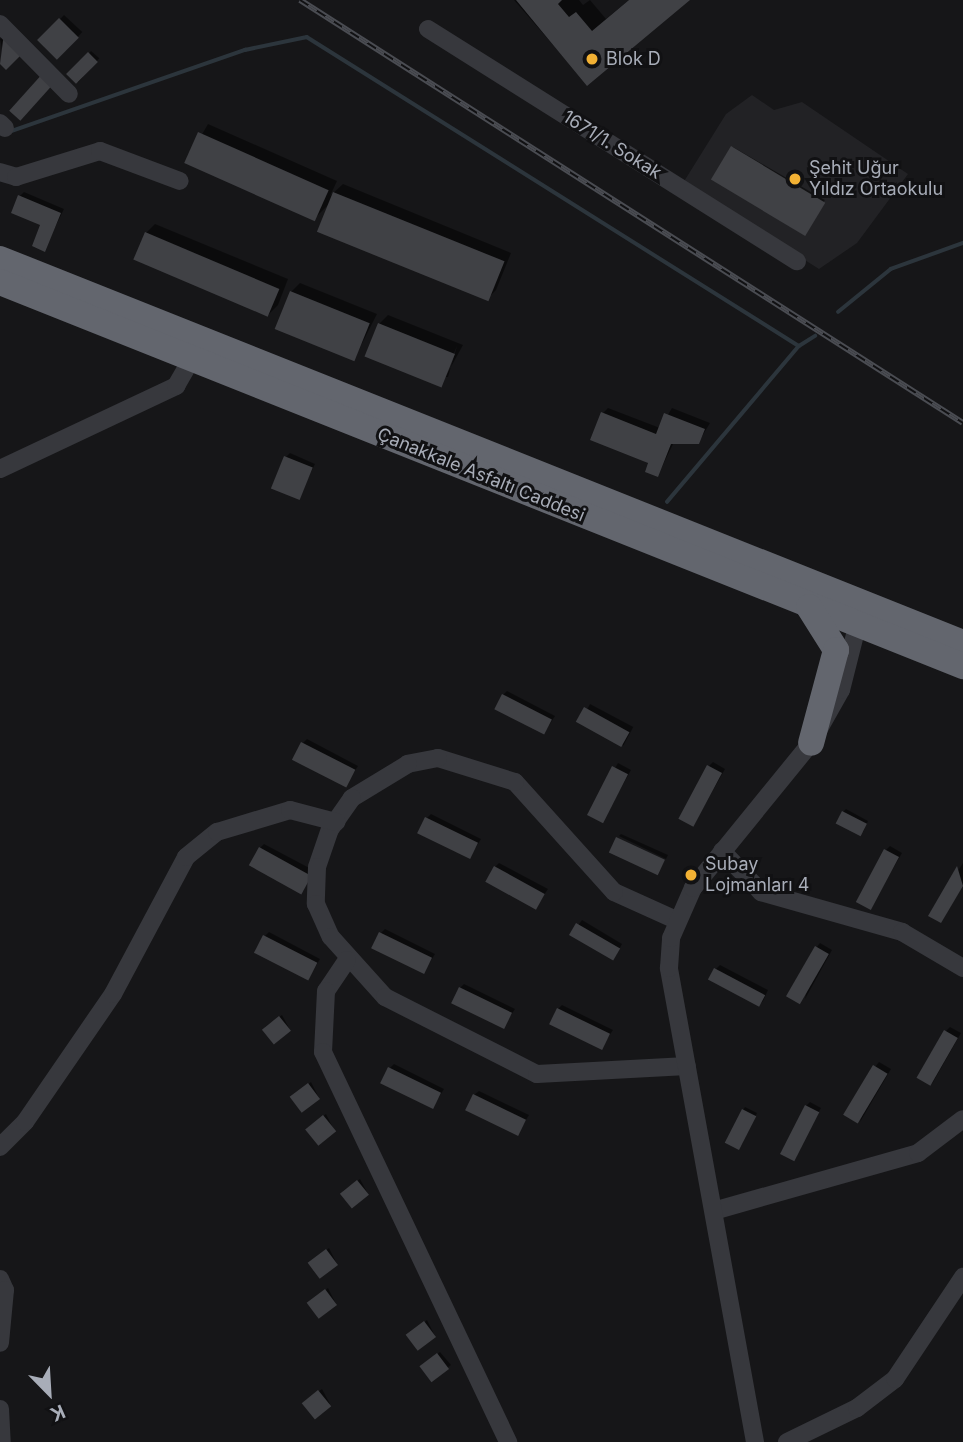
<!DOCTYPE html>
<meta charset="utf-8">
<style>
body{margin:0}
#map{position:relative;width:963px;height:1442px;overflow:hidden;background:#161618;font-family:Inter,sans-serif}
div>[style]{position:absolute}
.built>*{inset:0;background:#222225}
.shadow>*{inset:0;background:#0007;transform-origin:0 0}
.stream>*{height:3.5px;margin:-1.75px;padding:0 1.75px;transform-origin:1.75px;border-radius:1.75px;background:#2c353c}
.building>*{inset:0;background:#404145;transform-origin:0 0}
.minor>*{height:18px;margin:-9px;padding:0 9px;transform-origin:9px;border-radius:9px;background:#37383d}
.highway>*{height:26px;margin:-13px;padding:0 13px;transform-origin:13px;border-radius:13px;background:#63666e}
.rail>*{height:6px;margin-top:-3px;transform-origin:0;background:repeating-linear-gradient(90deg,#111113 0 10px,#4a4c52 0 20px);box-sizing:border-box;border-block:2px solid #4a4c52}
.dots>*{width:19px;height:19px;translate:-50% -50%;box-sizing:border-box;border:4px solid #111113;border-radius:50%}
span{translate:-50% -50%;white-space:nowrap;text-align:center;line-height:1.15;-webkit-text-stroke:6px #111113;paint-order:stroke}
.poi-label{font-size:18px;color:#a8adb8}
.left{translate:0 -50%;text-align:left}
.street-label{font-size:18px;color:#a8adb8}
.north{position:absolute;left:14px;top:1358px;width:70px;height:70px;-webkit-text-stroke:5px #111113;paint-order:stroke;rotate:156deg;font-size:19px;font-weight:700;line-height:28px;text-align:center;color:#a8adb8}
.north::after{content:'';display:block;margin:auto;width:24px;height:32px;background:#a8adb8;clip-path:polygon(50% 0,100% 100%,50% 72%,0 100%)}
</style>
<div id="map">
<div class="built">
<i style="clip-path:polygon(752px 95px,774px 110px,802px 102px,908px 174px,857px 243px,819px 269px,683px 183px,726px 114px)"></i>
</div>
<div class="shadow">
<i style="clip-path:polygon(514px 0,579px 0,583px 5px,590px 0,606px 19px,629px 0,689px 0,587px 84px)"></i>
<i style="left:64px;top:15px;width:25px;height:35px;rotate:43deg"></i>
<i style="clip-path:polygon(9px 30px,6px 68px,0 39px)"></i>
<i style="left:91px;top:51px;width:11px;height:32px;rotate:41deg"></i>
<i style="clip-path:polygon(208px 124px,337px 181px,330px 196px,343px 184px,511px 253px,496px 290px,487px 299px,329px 204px,316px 217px,186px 162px)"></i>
<i style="left:733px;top:147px;width:106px;height:37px;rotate:30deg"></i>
<i style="clip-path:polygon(24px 192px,64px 209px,44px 250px,43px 224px,20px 196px)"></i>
<i style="clip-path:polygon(155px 224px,288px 279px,278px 305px,269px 314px,146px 233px)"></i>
<i style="clip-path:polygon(300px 283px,377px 314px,354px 359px,291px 292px)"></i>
<i style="clip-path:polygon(evenodd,388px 315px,463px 345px,441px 385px,379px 324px,388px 315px,457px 346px,448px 377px,444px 377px,457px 346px)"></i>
<i style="clip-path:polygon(608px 408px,660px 428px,672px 408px,710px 423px,698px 443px,674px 442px,658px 475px,603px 413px)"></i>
<i style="clip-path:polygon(290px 453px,315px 464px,298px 498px,286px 457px)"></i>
<i style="clip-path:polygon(507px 691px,555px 716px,544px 733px,503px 695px)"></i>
<i style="left:590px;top:704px;width:49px;height:21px;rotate:28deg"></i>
<i style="clip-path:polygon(307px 739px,358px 766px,345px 786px,303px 743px)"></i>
<i style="clip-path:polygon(713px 762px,725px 769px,694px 824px,709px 766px)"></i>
<i style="clip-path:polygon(618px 763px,631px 770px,605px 817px,588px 814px)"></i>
<i style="clip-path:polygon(846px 809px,868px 821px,863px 832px,843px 812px)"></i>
<i style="clip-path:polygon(431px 814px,481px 839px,470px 857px,427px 818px)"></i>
<i style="clip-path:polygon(621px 834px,668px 855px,666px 859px,619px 836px)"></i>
<i style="clip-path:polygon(264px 844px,315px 871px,303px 891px,260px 848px)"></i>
<i style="clip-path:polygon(890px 846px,902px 853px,871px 907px,886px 850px)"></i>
<i style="clip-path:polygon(499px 863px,548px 889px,536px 907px,495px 867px)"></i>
<i style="clip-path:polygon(963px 863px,963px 886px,941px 921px,930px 915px)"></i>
<i style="clip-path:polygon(582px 920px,622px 944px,616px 955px,571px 935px)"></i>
<i style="clip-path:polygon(385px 929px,435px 954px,424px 972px,381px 933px)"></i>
<i style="clip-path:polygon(269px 932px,320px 959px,308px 979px,265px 936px)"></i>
<i style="clip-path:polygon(820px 943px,832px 950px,805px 999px,816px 948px)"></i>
<i style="clip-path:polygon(720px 965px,768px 990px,763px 1001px,759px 1005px,716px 969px)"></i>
<i style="clip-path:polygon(464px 984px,515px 1009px,503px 1027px,460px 988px)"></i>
<i style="clip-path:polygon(562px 1005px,613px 1030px,601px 1048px,558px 1009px)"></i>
<i style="clip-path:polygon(282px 1015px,290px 1030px,265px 1027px)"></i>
<i style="clip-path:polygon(950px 1027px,961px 1033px,932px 1084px,945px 1032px)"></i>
<i style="clip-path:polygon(879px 1062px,891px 1069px,860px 1122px,875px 1067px)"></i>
<i style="clip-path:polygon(394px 1064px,444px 1089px,433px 1107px,390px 1068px)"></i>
<i style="clip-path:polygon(311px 1082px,319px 1098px,294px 1095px)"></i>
<i style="clip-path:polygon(479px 1091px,529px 1115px,517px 1134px,474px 1095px)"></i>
<i style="clip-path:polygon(810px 1102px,821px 1108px,791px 1159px,806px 1106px)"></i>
<i style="clip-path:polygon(745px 1107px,757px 1113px,741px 1146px,743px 1110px)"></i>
<i style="clip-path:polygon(326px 1114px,334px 1130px,310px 1126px)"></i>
<i style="clip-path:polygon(360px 1179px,368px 1194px,343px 1191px)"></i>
<i style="clip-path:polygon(329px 1248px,337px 1264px,313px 1260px)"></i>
<i style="clip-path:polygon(328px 1288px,336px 1304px,312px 1301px)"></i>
<i style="clip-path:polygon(427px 1320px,435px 1336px,411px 1333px)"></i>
<i style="clip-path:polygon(440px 1352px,451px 1365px,432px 1380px,424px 1364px)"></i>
<i style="clip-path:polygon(322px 1389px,330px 1404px,305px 1401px)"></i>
</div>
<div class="stream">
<i style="left:12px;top:131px;width:247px;rotate:-19.2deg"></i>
<i style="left:245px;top:50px;width:63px;rotate:-11.8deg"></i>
<i style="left:307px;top:37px;width:581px;rotate:32.13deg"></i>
<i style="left:799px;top:346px;width:19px;rotate:-32deg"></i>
<i style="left:838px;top:312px;width:68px;rotate:-39.1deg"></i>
<i style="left:891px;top:269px;width:77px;rotate:-19.9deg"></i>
<i style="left:667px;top:502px;width:204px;rotate:-49.8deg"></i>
</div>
<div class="building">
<i style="clip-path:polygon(516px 0,562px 0,558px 4px,569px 17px,576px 12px,592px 31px,629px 0,690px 0,587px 86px)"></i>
<i style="left:59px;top:18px;width:28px;height:31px;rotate:45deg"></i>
<i style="clip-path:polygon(4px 33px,24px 52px,6px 70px,0 64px)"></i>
<i style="left:88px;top:52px;width:14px;height:31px;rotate:45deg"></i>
<i style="left:44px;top:72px;width:15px;height:52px;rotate:42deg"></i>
<i style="left:198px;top:132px;width:143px;height:34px;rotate:24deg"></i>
<i style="left:731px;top:146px;width:110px;height:39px;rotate:31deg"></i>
<i style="left:333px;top:192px;width:185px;height:43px;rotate:22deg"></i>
<i style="clip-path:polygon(18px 195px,61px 213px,45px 252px,32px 246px,40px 225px,11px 213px)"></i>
<i style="left:145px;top:232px;width:146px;height:30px;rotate:23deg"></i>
<i style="left:290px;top:291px;width:86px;height:41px;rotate:22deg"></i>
<i style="left:378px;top:323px;width:83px;height:36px;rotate:22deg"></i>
<i style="clip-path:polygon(601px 412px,656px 434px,664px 413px,705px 429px,699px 444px,671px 444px,658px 477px,645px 472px,648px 463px,590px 440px)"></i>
<i style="left:284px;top:456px;width:31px;height:35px;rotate:22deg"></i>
<i style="left:502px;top:694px;width:56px;height:17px;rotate:27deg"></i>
<i style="left:584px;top:707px;width:52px;height:17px;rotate:29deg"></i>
<i style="left:301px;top:742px;width:61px;height:20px;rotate:27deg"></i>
<i style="left:707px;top:765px;width:17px;height:61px;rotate:28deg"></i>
<i style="left:612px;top:766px;width:18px;height:55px;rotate:27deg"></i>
<i style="left:842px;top:811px;width:28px;height:14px;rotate:27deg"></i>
<i style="left:425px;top:817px;width:59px;height:18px;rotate:26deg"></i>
<i style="left:616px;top:837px;width:54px;height:17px;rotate:25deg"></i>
<i style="left:259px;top:847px;width:60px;height:21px;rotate:29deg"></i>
<i style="left:884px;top:849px;width:17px;height:60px;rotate:28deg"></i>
<i style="left:494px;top:866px;width:58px;height:18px;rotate:29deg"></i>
<i style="clip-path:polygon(957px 866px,963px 886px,941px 923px,928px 916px)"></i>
<i style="left:576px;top:923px;width:51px;height:14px;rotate:30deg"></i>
<i style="left:379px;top:932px;width:59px;height:18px;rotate:26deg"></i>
<i style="left:263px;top:935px;width:61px;height:20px;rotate:27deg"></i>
<i style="left:815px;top:946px;width:16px;height:58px;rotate:30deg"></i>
<i style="left:714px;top:968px;width:58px;height:13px;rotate:28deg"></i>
<i style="left:459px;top:987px;width:59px;height:18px;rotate:26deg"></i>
<i style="left:557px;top:1008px;width:59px;height:18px;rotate:26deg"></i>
<i style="left:279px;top:1016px;width:19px;height:22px;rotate:51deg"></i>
<i style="left:944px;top:1030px;width:16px;height:55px;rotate:30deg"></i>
<i style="left:873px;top:1065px;width:17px;height:58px;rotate:31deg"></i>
<i style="left:388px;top:1067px;width:59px;height:18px;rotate:26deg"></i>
<i style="left:308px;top:1083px;width:20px;height:23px;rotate:53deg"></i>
<i style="left:473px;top:1094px;width:59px;height:18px;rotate:26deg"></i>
<i style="left:805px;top:1105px;width:16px;height:55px;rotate:27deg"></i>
<i style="left:742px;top:1109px;width:16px;height:38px;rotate:27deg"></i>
<i style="left:323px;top:1115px;width:21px;height:23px;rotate:51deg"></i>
<i style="left:357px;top:1180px;width:19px;height:22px;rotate:51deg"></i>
<i style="left:326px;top:1249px;width:20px;height:23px;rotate:53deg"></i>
<i style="left:325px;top:1289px;width:20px;height:23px;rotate:53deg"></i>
<i style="left:424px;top:1321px;width:20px;height:23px;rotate:53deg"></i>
<i style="left:437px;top:1353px;width:20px;height:22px;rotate:53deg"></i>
<i style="left:318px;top:1390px;width:21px;height:21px;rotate:51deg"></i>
</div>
<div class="minor">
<i style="left:0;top:24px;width:98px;rotate:45.4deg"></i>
<i style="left:428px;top:29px;width:436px;rotate:32.2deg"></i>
<i style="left:0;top:123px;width:7px;rotate:45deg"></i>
<i style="left:0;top:172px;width:17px;rotate:17deg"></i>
<i style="left:16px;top:177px;width:88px;rotate:-17.2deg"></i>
<i style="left:100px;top:151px;width:85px;rotate:20.6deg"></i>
<i style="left:0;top:469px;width:195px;rotate:-25.2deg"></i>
<i style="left:176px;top:386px;width:30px;rotate:-60deg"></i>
<i style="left:722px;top:851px;width:57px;rotate:46.4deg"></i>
<i style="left:761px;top:892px;width:147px;rotate:15.8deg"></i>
<i style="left:902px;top:932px;width:71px;rotate:30.5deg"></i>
<i style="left:676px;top:920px;width:68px;rotate:-155.7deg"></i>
<i style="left:614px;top:892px;width:148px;rotate:-132deg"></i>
<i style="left:515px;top:782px;width:81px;rotate:-162.7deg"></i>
<i style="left:438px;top:758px;width:31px;rotate:169deg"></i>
<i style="left:408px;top:764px;width:66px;rotate:148.7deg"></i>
<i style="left:352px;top:798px;width:38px;rotate:125deg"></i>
<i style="left:330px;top:829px;width:40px;rotate:108.9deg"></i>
<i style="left:317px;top:867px;width:37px;rotate:92deg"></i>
<i style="left:316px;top:904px;width:36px;rotate:66deg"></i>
<i style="left:331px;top:937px;width:81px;rotate:48deg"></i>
<i style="left:385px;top:997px;width:170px;rotate:26.9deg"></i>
<i style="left:537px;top:1074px;width:150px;rotate:-3.1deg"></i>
<i style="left:347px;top:960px;width:37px;rotate:124deg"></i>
<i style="left:326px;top:991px;width:61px;rotate:92.8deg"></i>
<i style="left:323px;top:1052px;width:432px;rotate:64.6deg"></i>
<i style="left:0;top:1147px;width:35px;rotate:-45deg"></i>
<i style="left:25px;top:1122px;width:155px;rotate:-55.5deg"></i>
<i style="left:113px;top:994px;width:155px;rotate:-61.9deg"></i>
<i style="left:186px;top:857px;width:40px;rotate:-39deg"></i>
<i style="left:217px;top:832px;width:76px;rotate:-16.8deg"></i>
<i style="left:290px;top:810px;width:48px;rotate:14.6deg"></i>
<i style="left:717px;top:1210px;width:209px;rotate:-15.8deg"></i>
<i style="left:918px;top:1153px;width:56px;rotate:-37.1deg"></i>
<i style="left:0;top:1279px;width:12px;rotate:66deg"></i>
<i style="left:5px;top:1290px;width:53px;rotate:95.4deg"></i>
<i style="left:0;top:1409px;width:33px;rotate:87deg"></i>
<i style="left:755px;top:1442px;width:482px;rotate:-100.3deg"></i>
<i style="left:669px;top:968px;width:30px;rotate:-86deg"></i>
<i style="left:671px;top:938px;width:55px;rotate:-66.3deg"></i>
<i style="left:693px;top:888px;width:187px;rotate:-50.9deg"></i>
<i style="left:811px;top:743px;width:61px;rotate:-60.5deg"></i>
<i style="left:841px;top:690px;width:77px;rotate:-75.8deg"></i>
<i style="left:787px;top:1442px;width:78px;rotate:-25.9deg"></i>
<i style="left:857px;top:1408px;width:48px;rotate:-37.3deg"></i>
<i style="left:895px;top:1379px;width:123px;rotate:-56.3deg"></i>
</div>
<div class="highway">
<i style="left:0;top:259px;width:1037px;rotate:21.74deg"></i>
<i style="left:0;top:282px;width:1037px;rotate:21.74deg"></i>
<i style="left:809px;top:607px;width:51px;rotate:57.9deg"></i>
<i style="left:836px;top:650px;width:96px;rotate:105deg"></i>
</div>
<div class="rail">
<i style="left:300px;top:0;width:786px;rotate:32.54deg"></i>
</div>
<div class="dots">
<i style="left:592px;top:59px;background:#f2b134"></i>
<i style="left:795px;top:179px;background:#f2b134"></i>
<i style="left:691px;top:875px;background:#f2b134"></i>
</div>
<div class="poi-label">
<span class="left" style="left:606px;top:59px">Blok D</span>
<span class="left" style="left:809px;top:179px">Şehit Uğur<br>Yıldız Ortaokulu</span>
<span class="left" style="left:705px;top:875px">Subay<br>Lojmanları 4</span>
</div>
<div class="street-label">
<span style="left:612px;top:145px;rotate:32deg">1671/1. Sokak</span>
<span style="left:481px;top:475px;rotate:22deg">Çanakkale Asfaltı Caddesi</span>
</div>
<div class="north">K</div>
</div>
